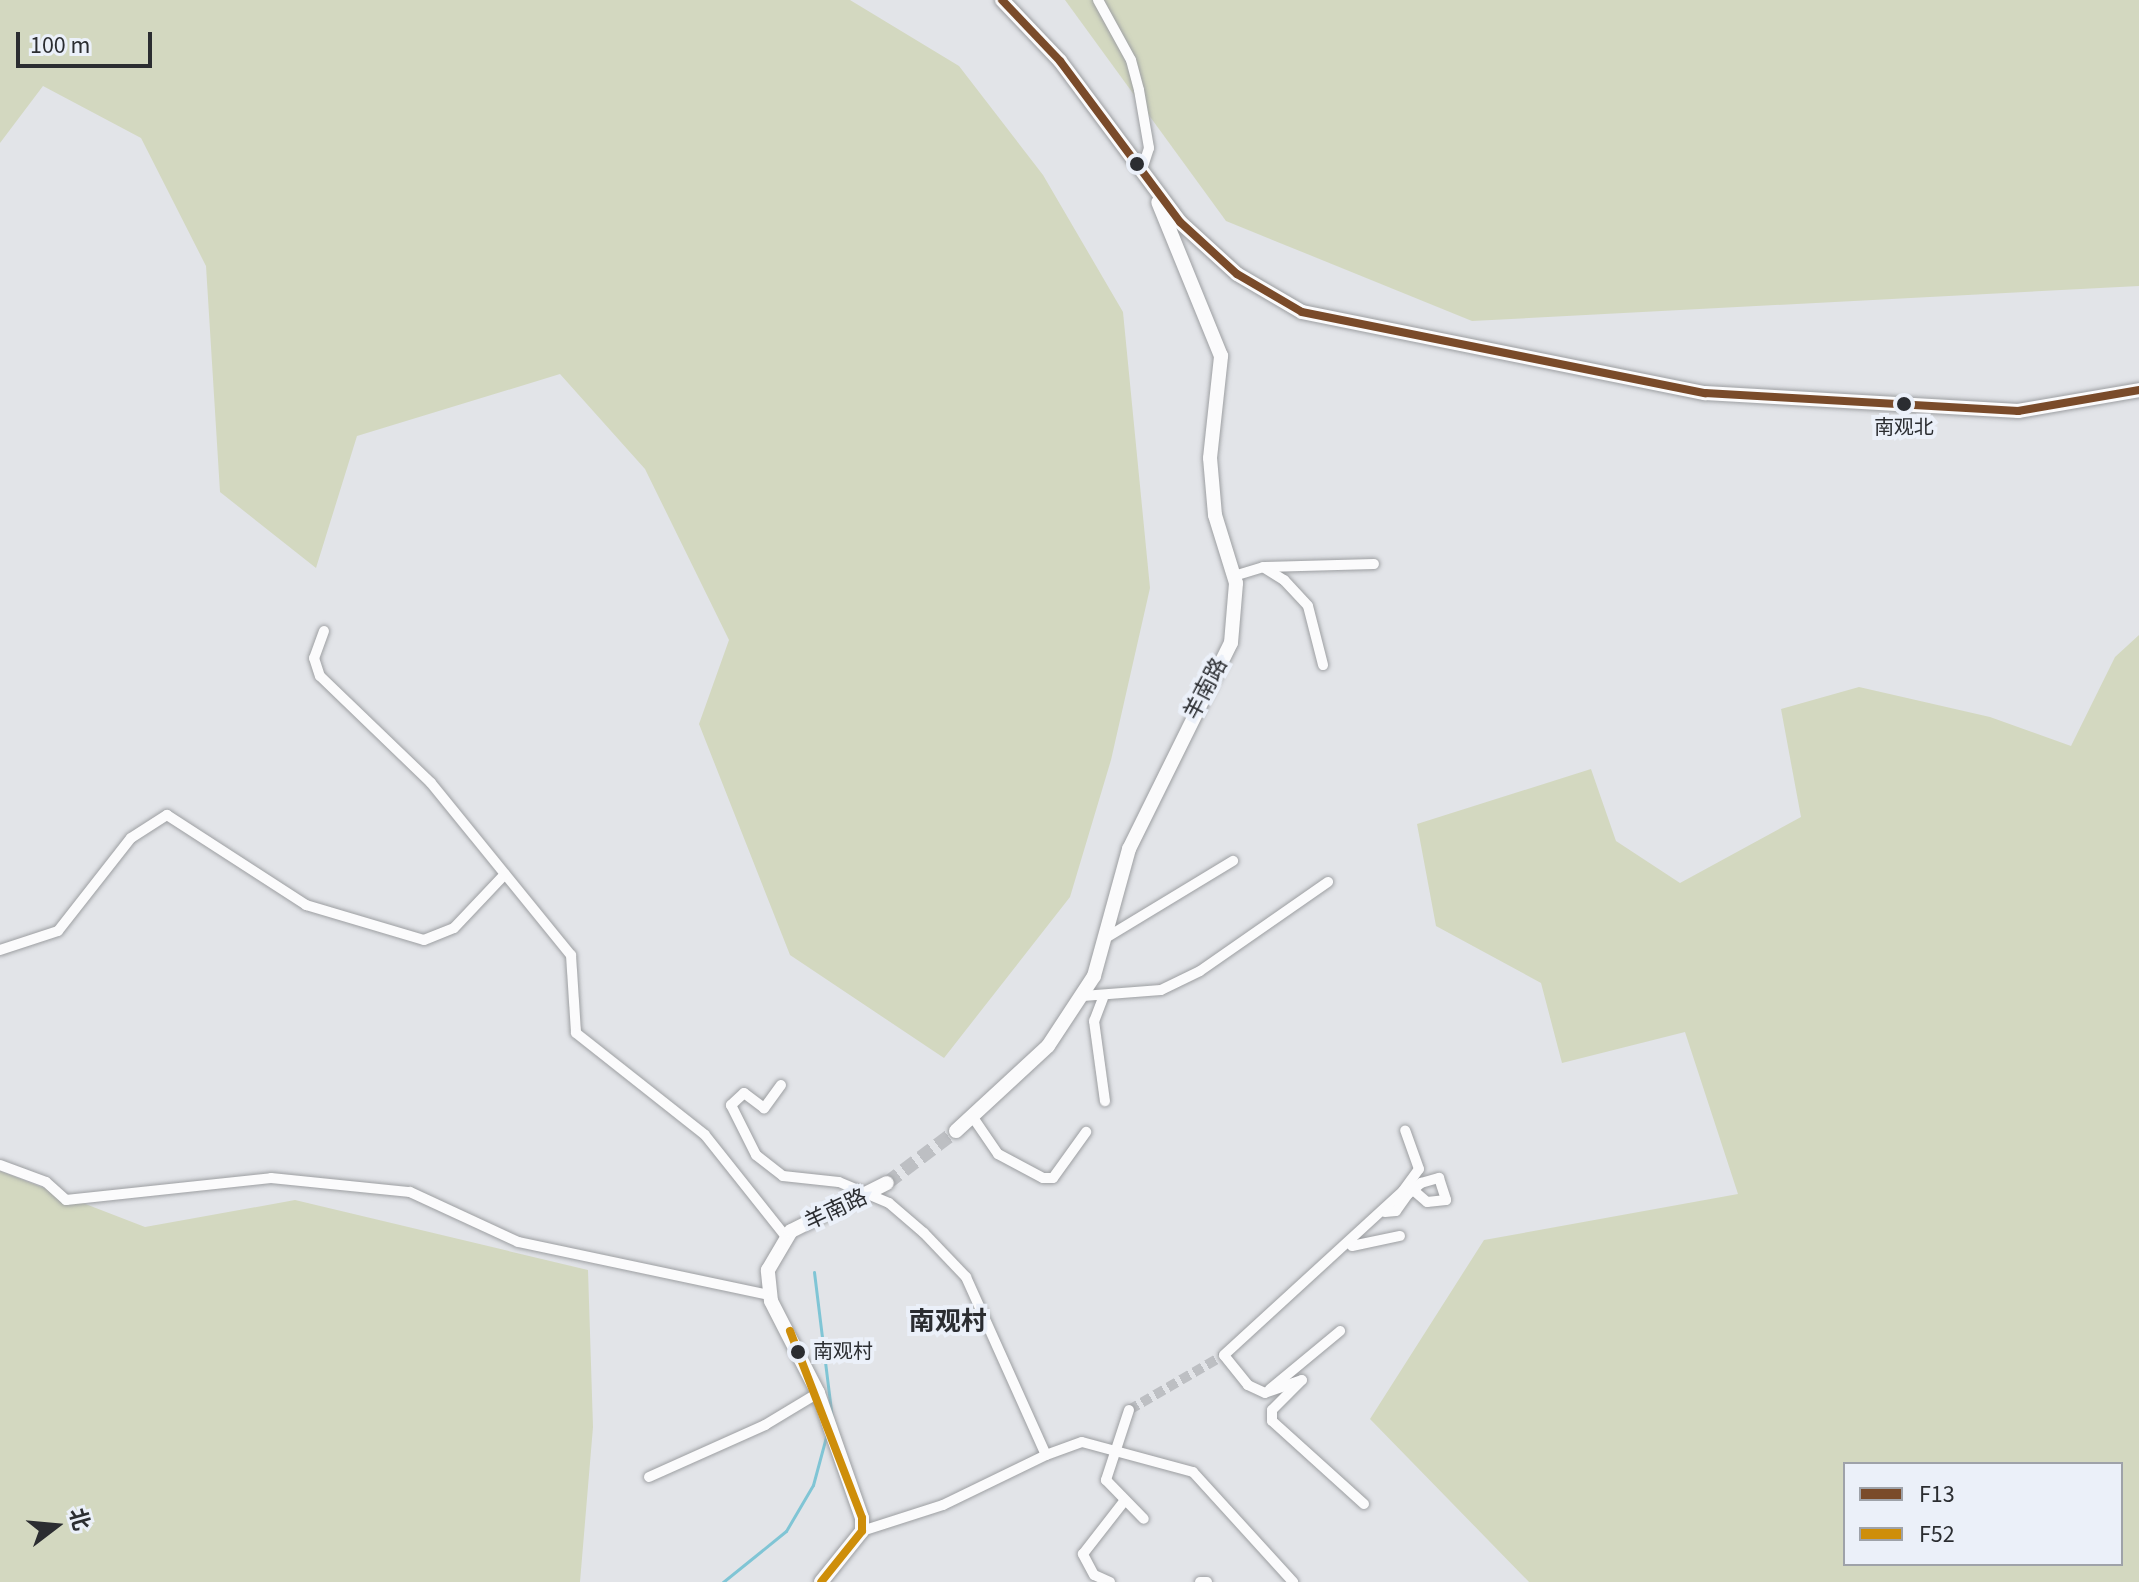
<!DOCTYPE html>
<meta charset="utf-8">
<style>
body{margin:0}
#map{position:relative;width:2139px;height:1582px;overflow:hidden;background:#e2e4e8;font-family:"Source Sans 3","Noto Sans SC",sans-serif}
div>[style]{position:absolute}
.green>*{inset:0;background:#d3d8c0}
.stream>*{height:3px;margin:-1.5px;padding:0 1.5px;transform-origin:1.5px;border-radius:1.5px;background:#80c5d5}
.street-tunnel>*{height:10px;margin-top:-5px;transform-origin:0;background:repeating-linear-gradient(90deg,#bdbfc3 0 10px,transparent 0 15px)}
.secondary-tunnel>*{height:14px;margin-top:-7px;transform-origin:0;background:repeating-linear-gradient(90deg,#bdbfc3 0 14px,transparent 0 21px)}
.roads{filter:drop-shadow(0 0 2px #9d9fa2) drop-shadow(0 0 2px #9d9fa2)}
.street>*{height:10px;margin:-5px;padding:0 5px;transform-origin:5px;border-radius:5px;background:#fbfbfc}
.secondary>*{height:14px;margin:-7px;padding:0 7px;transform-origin:7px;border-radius:7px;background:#fbfbfc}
.bus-1>*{height:8px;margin:-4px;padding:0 4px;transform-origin:4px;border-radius:4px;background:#7a4b2a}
.bus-2>*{height:8px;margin:-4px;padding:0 4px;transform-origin:4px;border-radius:4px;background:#ce8e0a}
.dots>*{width:22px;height:22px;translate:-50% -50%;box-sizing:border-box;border:4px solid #ebf0f9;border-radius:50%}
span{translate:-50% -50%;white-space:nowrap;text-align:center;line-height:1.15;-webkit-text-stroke:8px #ebf0f9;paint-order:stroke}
.bus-label{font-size:20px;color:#2b2d31}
.left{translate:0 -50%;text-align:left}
.street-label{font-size:22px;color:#2b2d31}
.quarter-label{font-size:26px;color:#2b2d31;font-weight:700}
.legend{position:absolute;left:1843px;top:1462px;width:280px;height:104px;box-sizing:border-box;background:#ebf0f9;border:2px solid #9ea2a9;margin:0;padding:10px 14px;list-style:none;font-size:24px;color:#2b2d31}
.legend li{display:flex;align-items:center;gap:16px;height:40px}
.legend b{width:40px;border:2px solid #9ea2a9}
.north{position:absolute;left:16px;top:1486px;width:80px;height:80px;-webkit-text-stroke:6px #ebf0f9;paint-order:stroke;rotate:74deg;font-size:22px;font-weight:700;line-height:32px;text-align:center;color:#2b2d31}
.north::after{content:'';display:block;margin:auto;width:28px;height:36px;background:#2b2d31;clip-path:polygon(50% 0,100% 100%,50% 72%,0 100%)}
.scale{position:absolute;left:16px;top:32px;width:136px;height:36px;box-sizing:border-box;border:4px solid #2b2d31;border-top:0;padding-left:10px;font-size:24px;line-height:28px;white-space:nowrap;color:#2b2d31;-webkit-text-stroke:6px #ebf0f9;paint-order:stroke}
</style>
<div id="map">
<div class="green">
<i style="clip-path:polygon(0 0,850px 0,959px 66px,1043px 175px,1123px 312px,1150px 588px,1111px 760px,1070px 897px,944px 1058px,790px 955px,699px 724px,729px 640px,645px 469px,560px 374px,357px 436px,316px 568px,220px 492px,206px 266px,141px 138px,43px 86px,0 143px)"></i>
<i style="clip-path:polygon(1065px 0,2139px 0,2139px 286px,1472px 321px,1226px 221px)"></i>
<i style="clip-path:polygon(evenodd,2139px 635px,2139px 1582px,1529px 1582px,1370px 1419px,1484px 1240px,1738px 1194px,1685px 1032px,1562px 1063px,1541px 983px,1436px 926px,1417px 824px,1591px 769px,1616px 841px,1680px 883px,1801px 817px,1781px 709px,1859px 687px,1990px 717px,2071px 746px,2115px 657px,2139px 635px,1845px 1464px,2121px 1464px,2121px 1564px,1845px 1564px,1845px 1464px)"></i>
<i style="clip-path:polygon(0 1171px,145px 1227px,295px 1200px,588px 1270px,593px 1427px,580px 1582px,0 1582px)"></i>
</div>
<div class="stream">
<i style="left:814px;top:1272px;width:147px;rotate:83deg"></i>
<i style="left:723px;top:1582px;width:81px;rotate:-39deg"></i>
<i style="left:786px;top:1531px;width:53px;rotate:-59.6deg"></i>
<i style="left:813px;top:1485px;width:54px;rotate:-74.9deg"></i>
</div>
<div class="street-tunnel">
<i style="left:1129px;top:1410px;width:110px;rotate:-30.1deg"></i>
</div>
<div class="secondary-tunnel">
<i style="left:887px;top:1183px;width:86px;rotate:-37deg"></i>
</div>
<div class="roads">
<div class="street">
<i style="left:1098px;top:0;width:68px;rotate:61.2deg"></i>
<i style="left:1131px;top:60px;width:31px;rotate:75deg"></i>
<i style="left:1139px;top:90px;width:59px;rotate:80.2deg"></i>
<i style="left:1149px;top:148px;width:26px;rotate:108deg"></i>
<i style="left:1265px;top:567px;width:109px;rotate:-1.6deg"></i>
<i style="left:1234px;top:576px;width:30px;rotate:-17deg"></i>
<i style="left:1263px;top:567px;width:25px;rotate:32deg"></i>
<i style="left:1284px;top:580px;width:35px;rotate:47deg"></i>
<i style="left:1308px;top:606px;width:61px;rotate:75.7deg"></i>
<i style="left:324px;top:631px;width:29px;rotate:110deg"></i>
<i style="left:314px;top:658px;width:19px;rotate:72deg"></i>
<i style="left:320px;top:676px;width:154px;rotate:43.9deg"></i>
<i style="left:431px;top:783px;width:222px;rotate:50.9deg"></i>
<i style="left:571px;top:955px;width:78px;rotate:86.3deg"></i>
<i style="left:576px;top:1033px;width:164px;rotate:38.3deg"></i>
<i style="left:705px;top:1135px;width:130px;rotate:51.5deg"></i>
<i style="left:1104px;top:939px;width:151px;rotate:-31.2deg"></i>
<i style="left:0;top:950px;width:61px;rotate:-18.1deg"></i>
<i style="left:58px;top:931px;width:118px;rotate:-51.9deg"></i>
<i style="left:131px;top:838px;width:43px;rotate:-32.6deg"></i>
<i style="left:167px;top:815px;width:166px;rotate:32.9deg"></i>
<i style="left:306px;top:905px;width:123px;rotate:16.5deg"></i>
<i style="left:424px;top:940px;width:32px;rotate:-22deg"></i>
<i style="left:454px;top:928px;width:74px;rotate:-46.6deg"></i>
<i style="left:1083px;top:996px;width:78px;rotate:-4.4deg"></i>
<i style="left:1161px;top:990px;width:43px;rotate:-26deg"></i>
<i style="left:1200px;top:971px;width:156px;rotate:-34.8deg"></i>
<i style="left:1103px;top:998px;width:25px;rotate:111deg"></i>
<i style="left:1094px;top:1021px;width:81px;rotate:82.2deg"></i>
<i style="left:781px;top:1085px;width:29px;rotate:126deg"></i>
<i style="left:764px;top:1108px;width:25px;rotate:-143deg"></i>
<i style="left:744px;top:1093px;width:18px;rotate:137deg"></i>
<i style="left:731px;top:1105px;width:56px;rotate:63.4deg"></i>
<i style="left:756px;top:1155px;width:34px;rotate:38deg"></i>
<i style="left:783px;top:1176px;width:56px;rotate:6.1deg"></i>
<i style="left:839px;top:1182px;width:54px;rotate:22.8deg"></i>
<i style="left:889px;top:1203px;width:46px;rotate:40.6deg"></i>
<i style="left:924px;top:1233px;width:61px;rotate:46.3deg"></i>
<i style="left:966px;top:1277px;width:195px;rotate:65.8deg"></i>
<i style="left:1046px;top:1455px;width:38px;rotate:-20deg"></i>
<i style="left:1082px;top:1442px;width:115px;rotate:15.1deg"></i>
<i style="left:1193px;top:1472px;width:149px;rotate:47.7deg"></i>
<i style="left:972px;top:1116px;width:46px;rotate:55.6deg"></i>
<i style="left:998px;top:1154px;width:51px;rotate:28.1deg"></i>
<i style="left:1043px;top:1178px;width:10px"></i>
<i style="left:1053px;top:1178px;width:57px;rotate:-54.3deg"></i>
<i style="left:0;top:1165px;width:49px;rotate:20.3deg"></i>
<i style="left:46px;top:1182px;width:27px;rotate:42deg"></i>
<i style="left:66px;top:1200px;width:206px;rotate:-6.1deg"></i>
<i style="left:271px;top:1178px;width:140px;rotate:5.8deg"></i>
<i style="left:410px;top:1192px;width:119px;rotate:24.8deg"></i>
<i style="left:518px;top:1242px;width:257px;rotate:11.9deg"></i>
<i style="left:1385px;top:1212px;width:11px;rotate:-5deg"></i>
<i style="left:1396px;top:1211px;width:21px;rotate:-55deg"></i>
<i style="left:1408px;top:1194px;width:6px;rotate:-39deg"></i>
<i style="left:1413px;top:1190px;width:11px;rotate:-41deg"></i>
<i style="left:1421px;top:1183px;width:19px;rotate:-16deg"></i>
<i style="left:1439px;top:1178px;width:23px;rotate:72deg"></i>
<i style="left:1446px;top:1200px;width:19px;rotate:174deg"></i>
<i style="left:1427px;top:1202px;width:18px;rotate:-139deg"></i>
<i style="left:1352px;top:1246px;width:49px;rotate:-11.8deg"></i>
<i style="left:1270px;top:1389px;width:91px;rotate:-39.6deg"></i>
<i style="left:1129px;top:1410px;width:74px;rotate:108.2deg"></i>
<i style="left:1106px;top:1480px;width:54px;rotate:45.7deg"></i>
<i style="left:649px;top:1477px;width:127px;rotate:-24.1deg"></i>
<i style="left:765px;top:1425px;width:62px;rotate:-31.1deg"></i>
<i style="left:1364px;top:1504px;width:124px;rotate:-137.9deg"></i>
<i style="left:1272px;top:1421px;width:11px;rotate:-90deg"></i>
<i style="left:1272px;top:1410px;width:42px;rotate:-45deg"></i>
<i style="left:1302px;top:1380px;width:39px;rotate:161deg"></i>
<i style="left:1265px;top:1393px;width:19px;rotate:-155deg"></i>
<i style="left:1248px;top:1385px;width:38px;rotate:-129deg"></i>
<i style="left:1224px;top:1355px;width:243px;rotate:-42.5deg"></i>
<i style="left:1403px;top:1191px;width:27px;rotate:-54deg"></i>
<i style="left:1419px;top:1169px;width:41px;rotate:-109.7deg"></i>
<i style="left:862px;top:1531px;width:85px;rotate:-17.8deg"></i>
<i style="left:943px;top:1505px;width:114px;rotate:-25.9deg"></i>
<i style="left:1110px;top:1582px;width:17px;rotate:-156deg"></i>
<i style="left:1094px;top:1575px;width:24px;rotate:-118deg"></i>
<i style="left:1083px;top:1554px;width:68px;rotate:-52.1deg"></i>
<i style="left:1200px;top:1582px;width:7px"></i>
</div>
<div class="secondary">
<i style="left:1002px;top:0;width:84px;rotate:46.4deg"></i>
<i style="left:1060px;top:61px;width:201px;rotate:53.3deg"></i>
<i style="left:1180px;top:222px;width:77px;rotate:42.4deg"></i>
<i style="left:1237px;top:274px;width:75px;rotate:30.3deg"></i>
<i style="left:1302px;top:312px;width:411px;rotate:11.4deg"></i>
<i style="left:1705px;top:393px;width:314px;rotate:3.3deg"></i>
<i style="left:2018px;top:411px;width:123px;rotate:-9.8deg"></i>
<i style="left:956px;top:1131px;width:125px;rotate:-42.7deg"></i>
<i style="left:1048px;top:1046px;width:84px;rotate:-56.7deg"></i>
<i style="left:1094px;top:976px;width:132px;rotate:-74.6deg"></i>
<i style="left:1129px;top:849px;width:230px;rotate:-63.7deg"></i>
<i style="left:1231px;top:643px;width:60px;rotate:-85.2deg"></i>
<i style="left:1236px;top:583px;width:71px;rotate:-107.2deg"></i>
<i style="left:1215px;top:515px;width:57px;rotate:-95deg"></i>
<i style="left:1210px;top:458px;width:103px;rotate:-83.8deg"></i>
<i style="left:1221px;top:356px;width:166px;rotate:-112.2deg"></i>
<i style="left:821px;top:1582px;width:65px;rotate:-51.2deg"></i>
<i style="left:862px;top:1531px;width:13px;rotate:-90deg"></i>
<i style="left:862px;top:1518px;width:133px;rotate:-109.4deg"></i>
<i style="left:818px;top:1393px;width:103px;rotate:-117.1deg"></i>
<i style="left:771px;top:1301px;width:31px;rotate:-96deg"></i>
<i style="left:768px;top:1270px;width:45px;rotate:-59.5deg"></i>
<i style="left:791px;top:1231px;width:107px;rotate:-26.6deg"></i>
</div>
</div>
<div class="bus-1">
<i style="left:1002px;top:0;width:84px;rotate:46.4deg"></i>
<i style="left:1060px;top:61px;width:201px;rotate:53.3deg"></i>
<i style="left:1180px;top:222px;width:77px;rotate:42.4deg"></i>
<i style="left:1237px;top:274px;width:75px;rotate:30.3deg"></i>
<i style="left:1302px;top:312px;width:411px;rotate:11.4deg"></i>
<i style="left:1705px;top:393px;width:314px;rotate:3.3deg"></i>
<i style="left:2018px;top:411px;width:123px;rotate:-9.8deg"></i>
</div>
<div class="bus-2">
<i style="left:790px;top:1331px;width:200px;rotate:68.9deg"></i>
<i style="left:862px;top:1518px;width:13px;rotate:90deg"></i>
<i style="left:862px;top:1531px;width:65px;rotate:128.8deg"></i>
</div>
<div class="dots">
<i style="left:1137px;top:164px;background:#2b2d31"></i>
<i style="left:1904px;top:404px;background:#2b2d31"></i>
<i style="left:798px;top:1352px;background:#2b2d31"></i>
</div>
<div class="bus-label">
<span style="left:1904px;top:428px">南观北</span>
<span class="left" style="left:813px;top:1352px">南观村</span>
</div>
<div class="street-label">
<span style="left:1206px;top:689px;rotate:-62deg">羊南路</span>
<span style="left:836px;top:1210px;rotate:-25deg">羊南路</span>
</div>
<div class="quarter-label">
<span style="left:948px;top:1322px">南观村</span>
</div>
<ul class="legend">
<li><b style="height:10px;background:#7a4b2a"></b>F13</li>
<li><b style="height:10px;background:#ce8e0a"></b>F52</li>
</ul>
<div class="north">北</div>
<div class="scale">100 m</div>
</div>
